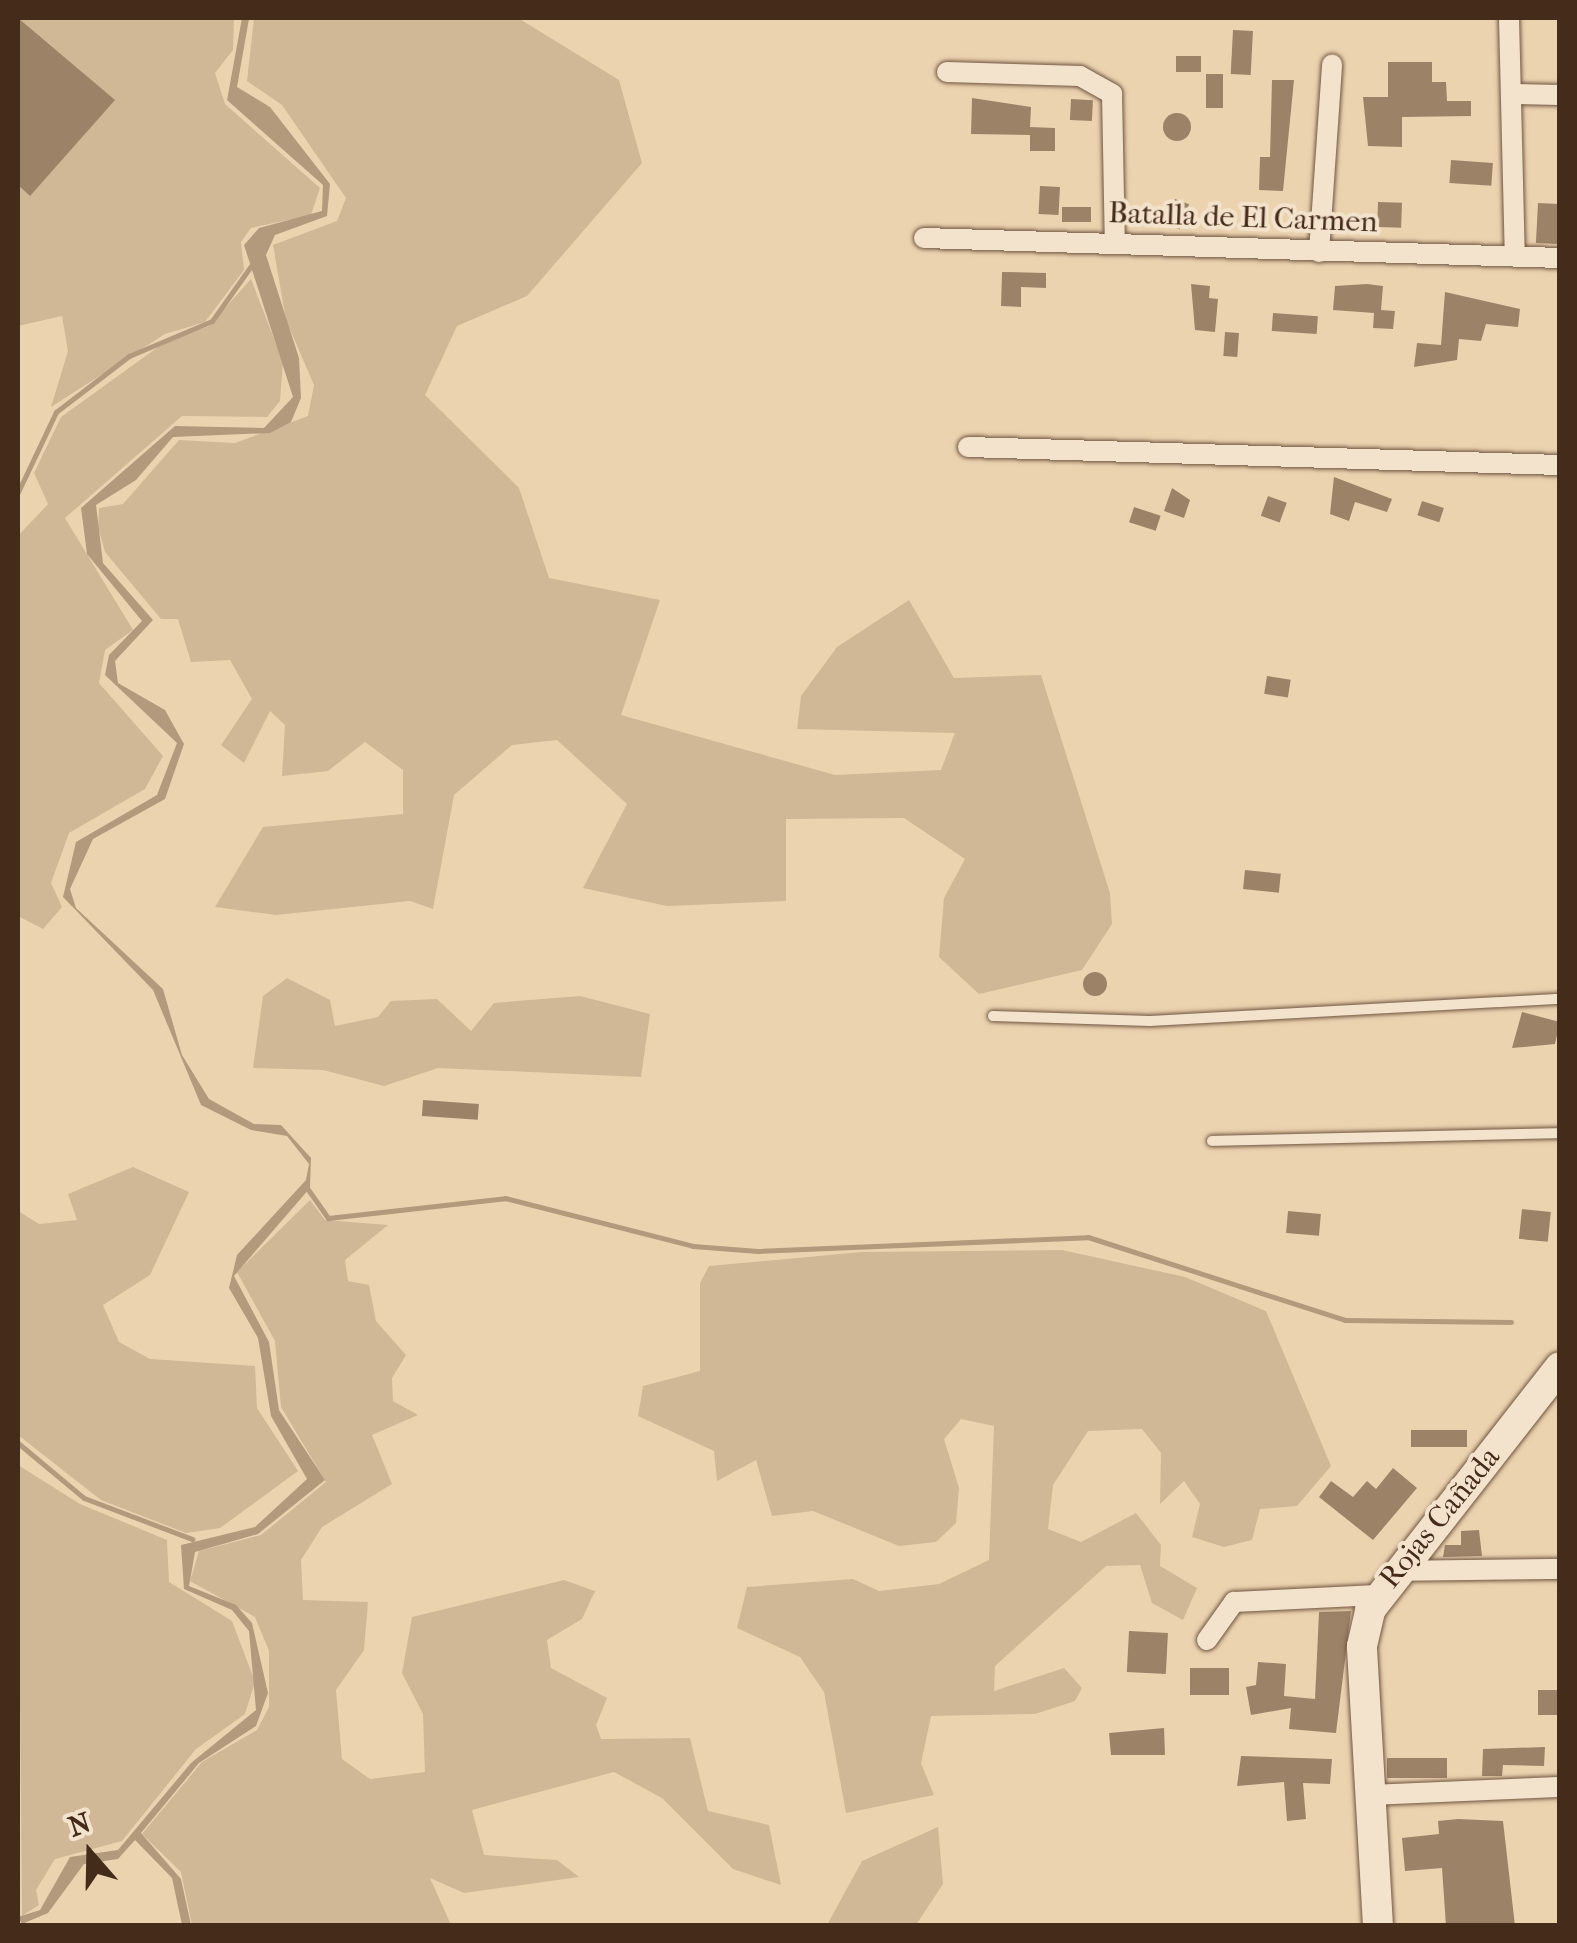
<!DOCTYPE html>
<meta charset="utf-8">
<style>
body{margin:0}
#map{position:relative;width:1577px;height:1943px;overflow:hidden;background:#ecd3b0;font-family:"IM FELL French Canon",serif}
div>[style]{position:absolute}
.green>*{inset:0;background:#d0b796}
.water>*{inset:0;background:#b39a7d}
.stream>*{height:5px;margin:-2.5px;padding:0 2.5px;transform-origin:2.5px;border-radius:2.5px;background:#b39a7d}
.building>*{inset:0;background:#9c8368;transform-origin:0 0}
.round{border-radius:50%}
.roads{filter:drop-shadow(0 0 2px #6f5640) drop-shadow(0 0 2px #6f5640)}
.lane>*{height:10px;margin:-5px;padding:0 5px;transform-origin:5px;border-radius:5px;background:#f3e2cc}
.street>*{height:20px;margin:-10px;padding:0 10px;transform-origin:10px;border-radius:10px;background:#f3e2cc}
.secondary>*{height:30px;margin:-15px;padding:0 15px;transform-origin:15px;border-radius:15px;background:#f3e2cc}
span{translate:-50% -50%;white-space:nowrap;text-align:center;line-height:1.15;-webkit-text-stroke:8px #f3e2cc;paint-order:stroke}
.street-label{font-size:30px;color:#452c1a}
.frame{position:absolute;inset:0;border:20px solid #452c1a;pointer-events:none}
.north{position:absolute;left:40px;top:1803px;width:100px;height:100px;-webkit-text-stroke:8px #f3e2cc;paint-order:stroke;rotate:340deg;font-size:28px;font-weight:700;line-height:40px;text-align:center;color:#452c1a}
.north::after{content:'';display:block;margin:auto;width:35px;height:45px;background:#452c1a;clip-path:polygon(50% 0,100% 100%,50% 72%,0 100%)}
</style>
<div id="map">
<div class="green">
<i style="clip-path:polygon(18px 18px,234px 18px,233px 50px,215px 73px,225px 104px,320px 188px,311px 215px,251px 228px,241px 242px,244px 270px,205px 322px,165px 334px,51px 407px,68px 351px,62px 316px,18px 326px)"></i>
<i style="clip-path:polygon(254px 18px,518px 18px,619px 80px,642px 163px,527px 296px,457px 326px,425px 395px,519px 488px,549px 578px,660px 600px,621px 715px,835px 775px,941px 770px,955px 733px,797px 729px,801px 696px,837px 647px,909px 600px,954px 678px,1041px 675px,1110px 893px,1112px 924px,1082px 970px,979px 994px,939px 957px,944px 898px,965px 859px,904px 818px,786px 819px,786px 901px,667px 906px,583px 888px,627px 804px,557px 740px,512px 745px,454px 795px,433px 909px,410px 901px,276px 915px,215px 907px,263px 827px,403px 814px,403px 770px,365px 742px,328px 771px,282px 776px,285px 725px,270px 711px,244px 763px,221px 745px,252px 699px,230px 660px,191px 662px,178px 619px,161px 619px,105px 552px,98px 527px,99px 508px,123px 504px,179px 440px,235px 443px,308px 416px,314px 385px,286px 320px,273px 245px,337px 221px,346px 198px,282px 105px,247px 81px)"></i>
<i style="clip-path:polygon(251px 279px,283px 362px,280px 401px,267px 417px,182px 416px,65px 518px,133px 630px,105px 650px,99px 683px,163px 756px,145px 789px,69px 833px,51px 883px,62px 907px,43px 929px,18px 916px,18px 536px,48px 504px,34px 473px,61px 417px,165px 342px,209px 326px)"></i>
<i style="clip-path:polygon(287px 978px,330px 1000px,335px 1026px,378px 1017px,391px 1001px,437px 999px,471px 1031px,494px 1003px,580px 996px,650px 1014px,641px 1077px,438px 1068px,384px 1086px,323px 1070px,253px 1068px,263px 996px)"></i>
<i style="clip-path:polygon(133px 1167px,189px 1192px,150px 1275px,103px 1305px,119px 1342px,150px 1359px,255px 1366px,257px 1408px,298px 1471px,220px 1528px,186px 1533px,101px 1500px,18px 1435px,18px 1211px,39px 1224px,77px 1220px,68px 1194px)"></i>
<i style="clip-path:polygon(310px 1200px,325px 1220px,388px 1225px,345px 1260px,348px 1281px,369px 1285px,376px 1321px,406px 1355px,392px 1378px,393px 1401px,418px 1415px,372px 1435px,392px 1484px,322px 1527px,301px 1560px,303px 1600px,368px 1602px,364px 1650px,336px 1690px,342px 1759px,370px 1779px,425px 1772px,423px 1714px,402px 1673px,412px 1617px,564px 1580px,595px 1591px,582px 1619px,547px 1640px,551px 1668px,607px 1698px,596px 1725px,601px 1739px,690px 1738px,708px 1811px,769px 1825px,781px 1885px,733px 1869px,662px 1798px,614px 1772px,472px 1810px,484px 1855px,557px 1860px,579px 1877px,464px 1893px,430px 1878px,451px 1925px,192px 1925px,181px 1872px,142px 1834px,202px 1762px,257px 1730px,269px 1707px,269px 1651px,255px 1617px,190px 1581px,199px 1551px,261px 1535px,326px 1482px,281px 1407px,275px 1341px,237px 1272px)"></i>
<i style="clip-path:polygon(1062px 1250px,1185px 1277px,1266px 1311px,1331px 1466px,1297px 1506px,1260px 1509px,1252px 1540px,1224px 1547px,1192px 1537px,1200px 1504px,1184px 1481px,1160px 1504px,1161px 1453px,1142px 1429px,1088px 1431px,1053px 1485px,1048px 1529px,1081px 1542px,1136px 1513px,1161px 1545px,1160px 1566px,1197px 1588px,1183px 1620px,1152px 1603px,1140px 1565px,1106px 1566px,995px 1666px,994px 1691px,1064px 1668px,1082px 1688px,1075px 1701px,1035px 1714px,931px 1716px,921px 1763px,934px 1795px,846px 1813px,824px 1692px,800px 1657px,737px 1628px,747px 1587px,853px 1579px,879px 1591px,939px 1584px,989px 1560px,994px 1426px,961px 1419px,944px 1439px,959px 1488px,956px 1523px,936px 1542px,899px 1546px,813px 1511px,772px 1516px,756px 1460px,717px 1481px,714px 1451px,638px 1416px,643px 1386px,700px 1371px,700px 1283px,709px 1266px,862px 1252px)"></i>
<i style="clip-path:polygon(18px 1465px,80px 1504px,167px 1540px,169px 1582px,232px 1621px,255px 1682px,245px 1714px,196px 1749px,122px 1841px,55px 1859px,36px 1890px,39px 1905px,22px 1916px)"></i>
<i style="clip-path:polygon(938px 1827px,943px 1884px,916px 1925px,827px 1925px,862px 1861px)"></i>
</div>
<div class="water">
<i style="clip-path:polygon(242px 18px,249px 19px,237px 87px,270px 107px,330px 184px,327px 216px,275px 235px,266px 255px,299px 358px,301px 398px,291px 422px,270px 433px,173px 437px,136px 480px,96px 505px,103px 563px,153px 620px,115px 661px,118px 683px,165px 710px,184px 744px,165px 799px,93px 839px,70px 889px,76px 908px,163px 989px,182px 1055px,209px 1099px,254px 1124px,281px 1125px,311px 1158px,310px 1188px,234px 1276px,269px 1342px,279px 1410px,325px 1480px,258px 1534px,195px 1552px,189px 1586px,236px 1605px,252px 1623px,268px 1693px,256px 1726px,199px 1763px,141px 1833px,181px 1879px,191px 1925px,182px 1925px,172px 1878px,135px 1840px,118px 1859px,84px 1864px,48px 1913px,22px 1924px,18px 1917px,40px 1910px,70px 1857px,118px 1850px,191px 1763px,256px 1710px,249px 1631px,232px 1610px,184px 1589px,181px 1545px,255px 1527px,307px 1479px,271px 1416px,258px 1338px,229px 1288px,237px 1255px,306px 1180px,309px 1164px,287px 1136px,251px 1130px,201px 1105px,153px 990px,63px 897px,76px 842px,157px 795px,177px 743px,105px 675px,109px 655px,142px 621px,87px 554px,81px 508px,175px 426px,264px 428px,293px 397px,244px 245px,259px 228px,322px 211px,323px 185px,227px 100px)"></i>
</div>
<div class="stream">
<i style="left:18px;top:492px;width:89px;rotate:-64.6deg"></i>
<i style="left:56px;top:412px;width:92px;rotate:-37.5deg"></i>
<i style="left:129px;top:356px;width:90px;rotate:-22.9deg"></i>
<i style="left:212px;top:321px;width:71px;rotate:-54.7deg"></i>
<i style="left:307px;top:1188px;width:37px;rotate:55deg"></i>
<i style="left:328px;top:1218px;width:178px;rotate:-6.4deg"></i>
<i style="left:505px;top:1198px;width:194px;rotate:14.3deg"></i>
<i style="left:693px;top:1246px;width:65px;rotate:4.4deg"></i>
<i style="left:758px;top:1251px;width:330px;rotate:-2.4deg"></i>
<i style="left:1088px;top:1237px;width:270px;rotate:17.9deg"></i>
<i style="left:1345px;top:1320px;width:166px;rotate:0.7deg"></i>
<i style="left:18px;top:1443px;width:86px;rotate:39.8deg"></i>
<i style="left:84px;top:1498px;width:116px;rotate:20.8deg"></i>
</div>
<div class="building">
<i style="clip-path:polygon(18px 18px,115px 100px,30px 196px,18px 185px)"></i>
<i style="left:1233px;top:30px;width:20px;height:44px;rotate:3deg"></i>
<i style="left:1176px;top:56px;width:25px;height:16px"></i>
<i style="clip-path:polygon(1388px 62px,1432px 62px,1432px 82px,1446px 82px,1447px 101px,1471px 101px,1471px 116px,1402px 117px,1402px 147px,1368px 146px,1363px 97px,1388px 97px)"></i>
<i style="left:1206px;top:74px;width:17px;height:34px"></i>
<i style="clip-path:polygon(1272px 80px,1294px 80px,1283px 191px,1259px 190px,1260px 157px,1270px 157px)"></i>
<i style="clip-path:polygon(972px 98px,1031px 107px,1030px 127px,1055px 128px,1055px 151px,1030px 151px,1030px 135px,971px 134px)"></i>
<i style="left:1071px;top:99px;width:22px;height:21px;rotate:3deg"></i>
<i class="round" style="left:1163px;top:113px;width:28px;height:28px"></i>
<i style="left:1451px;top:160px;width:42px;height:23px;rotate:4deg"></i>
<i style="left:1040px;top:186px;width:20px;height:28px;rotate:3deg"></i>
<i style="left:1175px;top:199px;width:15px;height:27px;rotate:20deg"></i>
<i style="left:1378px;top:202px;width:24px;height:25px;rotate:2deg"></i>
<i style="left:1538px;top:203px;width:21px;height:40px;rotate:3deg"></i>
<i style="left:1062px;top:207px;width:29px;height:15px"></i>
<i style="clip-path:polygon(1002px 272px,1046px 273px,1046px 288px,1021px 287px,1021px 307px,1001px 306px)"></i>
<i style="clip-path:polygon(1191px 284px,1210px 286px,1209px 298px,1218px 299px,1215px 332px,1195px 330px)"></i>
<i style="clip-path:polygon(1367px 284px,1383px 286px,1381px 310px,1395px 311px,1393px 329px,1373px 328px,1374px 313px,1333px 310px,1335px 286px)"></i>
<i style="clip-path:polygon(1445px 292px,1520px 309px,1518px 327px,1486px 324px,1481px 341px,1459px 339px,1457px 360px,1414px 367px,1417px 343px,1441px 345px)"></i>
<i style="left:1273px;top:313px;width:45px;height:18px;rotate:4deg"></i>
<i style="left:1225px;top:332px;width:14px;height:24px;rotate:4deg"></i>
<i style="clip-path:polygon(1334px 477px,1392px 499px,1387px 512px,1355px 502px,1349px 521px,1330px 514px)"></i>
<i style="clip-path:polygon(1172px 488px,1190px 500px,1184px 518px,1164px 511px)"></i>
<i style="left:1268px;top:496px;width:20px;height:21px;rotate:20deg"></i>
<i style="left:1422px;top:501px;width:23px;height:15px;rotate:18deg"></i>
<i style="left:1134px;top:507px;width:28px;height:16px;rotate:18deg"></i>
<i style="left:1267px;top:676px;width:24px;height:18px;rotate:9deg"></i>
<i style="left:1245px;top:870px;width:36px;height:19px;rotate:6deg"></i>
<i class="round" style="left:1083px;top:972px;width:24px;height:24px"></i>
<i style="clip-path:polygon(1522px 1012px,1560px 1022px,1555px 1044px,1512px 1048px)"></i>
<i style="left:423px;top:1100px;width:56px;height:16px;rotate:4deg"></i>
<i style="left:1522px;top:1209px;width:29px;height:30px;rotate:6deg"></i>
<i style="left:1288px;top:1211px;width:33px;height:22px;rotate:5deg"></i>
<i style="left:1411px;top:1430px;width:56px;height:17px"></i>
<i style="clip-path:polygon(1393px 1468px,1417px 1488px,1373px 1540px,1319px 1497px,1331px 1481px,1353px 1497px,1367px 1481px,1376px 1489px)"></i>
<i style="clip-path:polygon(1479px 1530px,1482px 1556px,1443px 1557px,1445px 1545px,1461px 1545px,1461px 1531px)"></i>
<i style="clip-path:polygon(1351px 1611px,1336px 1733px,1289px 1729px,1291px 1708px,1251px 1715px,1246px 1687px,1256px 1685px,1258px 1662px,1286px 1664px,1284px 1696px,1315px 1699px,1319px 1612px)"></i>
<i style="left:1129px;top:1631px;width:39px;height:41px;rotate:3deg"></i>
<i style="left:1190px;top:1668px;width:39px;height:27px"></i>
<i style="left:1538px;top:1690px;width:22px;height:25px"></i>
<i style="clip-path:polygon(1164px 1728px,1165px 1755px,1111px 1755px,1109px 1733px)"></i>
<i style="clip-path:polygon(1545px 1747px,1544px 1766px,1503px 1765px,1502px 1776px,1482px 1776px,1483px 1749px)"></i>
<i style="clip-path:polygon(1241px 1756px,1332px 1759px,1330px 1784px,1303px 1783px,1306px 1819px,1287px 1821px,1284px 1782px,1237px 1786px)"></i>
<i style="left:1447px;top:1758px;width:20px;height:60px;rotate:90deg"></i>
<i style="clip-path:polygon(1458px 1819px,1503px 1821px,1515px 1926px,1446px 1926px,1442px 1868px,1405px 1871px,1402px 1838px,1439px 1834px,1438px 1821px)"></i>
</div>
<div class="roads">
<div class="lane">
<i style="left:993px;top:1016px;width:157px;rotate:1.8deg"></i>
<i style="left:1150px;top:1021px;width:411px;rotate:-3.1deg"></i>
<i style="left:1212px;top:1141px;width:348px;rotate:-1.3deg"></i>
</div>
<div class="street">
<i style="left:1509px;top:18px;width:238px;rotate:88.6deg"></i>
<i style="left:947px;top:72px;width:133px;rotate:1.7deg"></i>
<i style="left:1080px;top:76px;width:37px;rotate:29deg"></i>
<i style="left:1112px;top:94px;width:150px;rotate:88.9deg"></i>
<i style="left:1515px;top:94px;width:45px;rotate:1.3deg"></i>
<i style="left:924px;top:238px;width:636px;rotate:1.8deg"></i>
<i style="left:1319px;top:252px;width:188px;rotate:-86deg"></i>
<i style="left:968px;top:447px;width:592px;rotate:1.74deg"></i>
<i style="left:1396px;top:1571px;width:164px;rotate:-0.7deg"></i>
<i style="left:1207px;top:1640px;width:47px;rotate:-54.6deg"></i>
<i style="left:1234px;top:1602px;width:143px;rotate:-2.8deg"></i>
<i style="left:1368px;top:1795px;width:192px;rotate:-2.4deg"></i>
</div>
<div class="secondary">
<i style="left:1378px;top:1926px;width:280px;rotate:-93.3deg"></i>
<i style="left:1362px;top:1646px;width:37px;rotate:-77deg"></i>
<i style="left:1370px;top:1610px;width:308px;rotate:-52deg"></i>
</div>
</div>
<div class="street-label">
<span style="left:1243px;top:218px;rotate:2deg">Batalla de El Carmen</span>
<span style="left:1440px;top:1518px;rotate:-51deg">Rojas Cañada</span>
</div>
<div class="frame"></div>
<div class="north">N</div>
</div>
